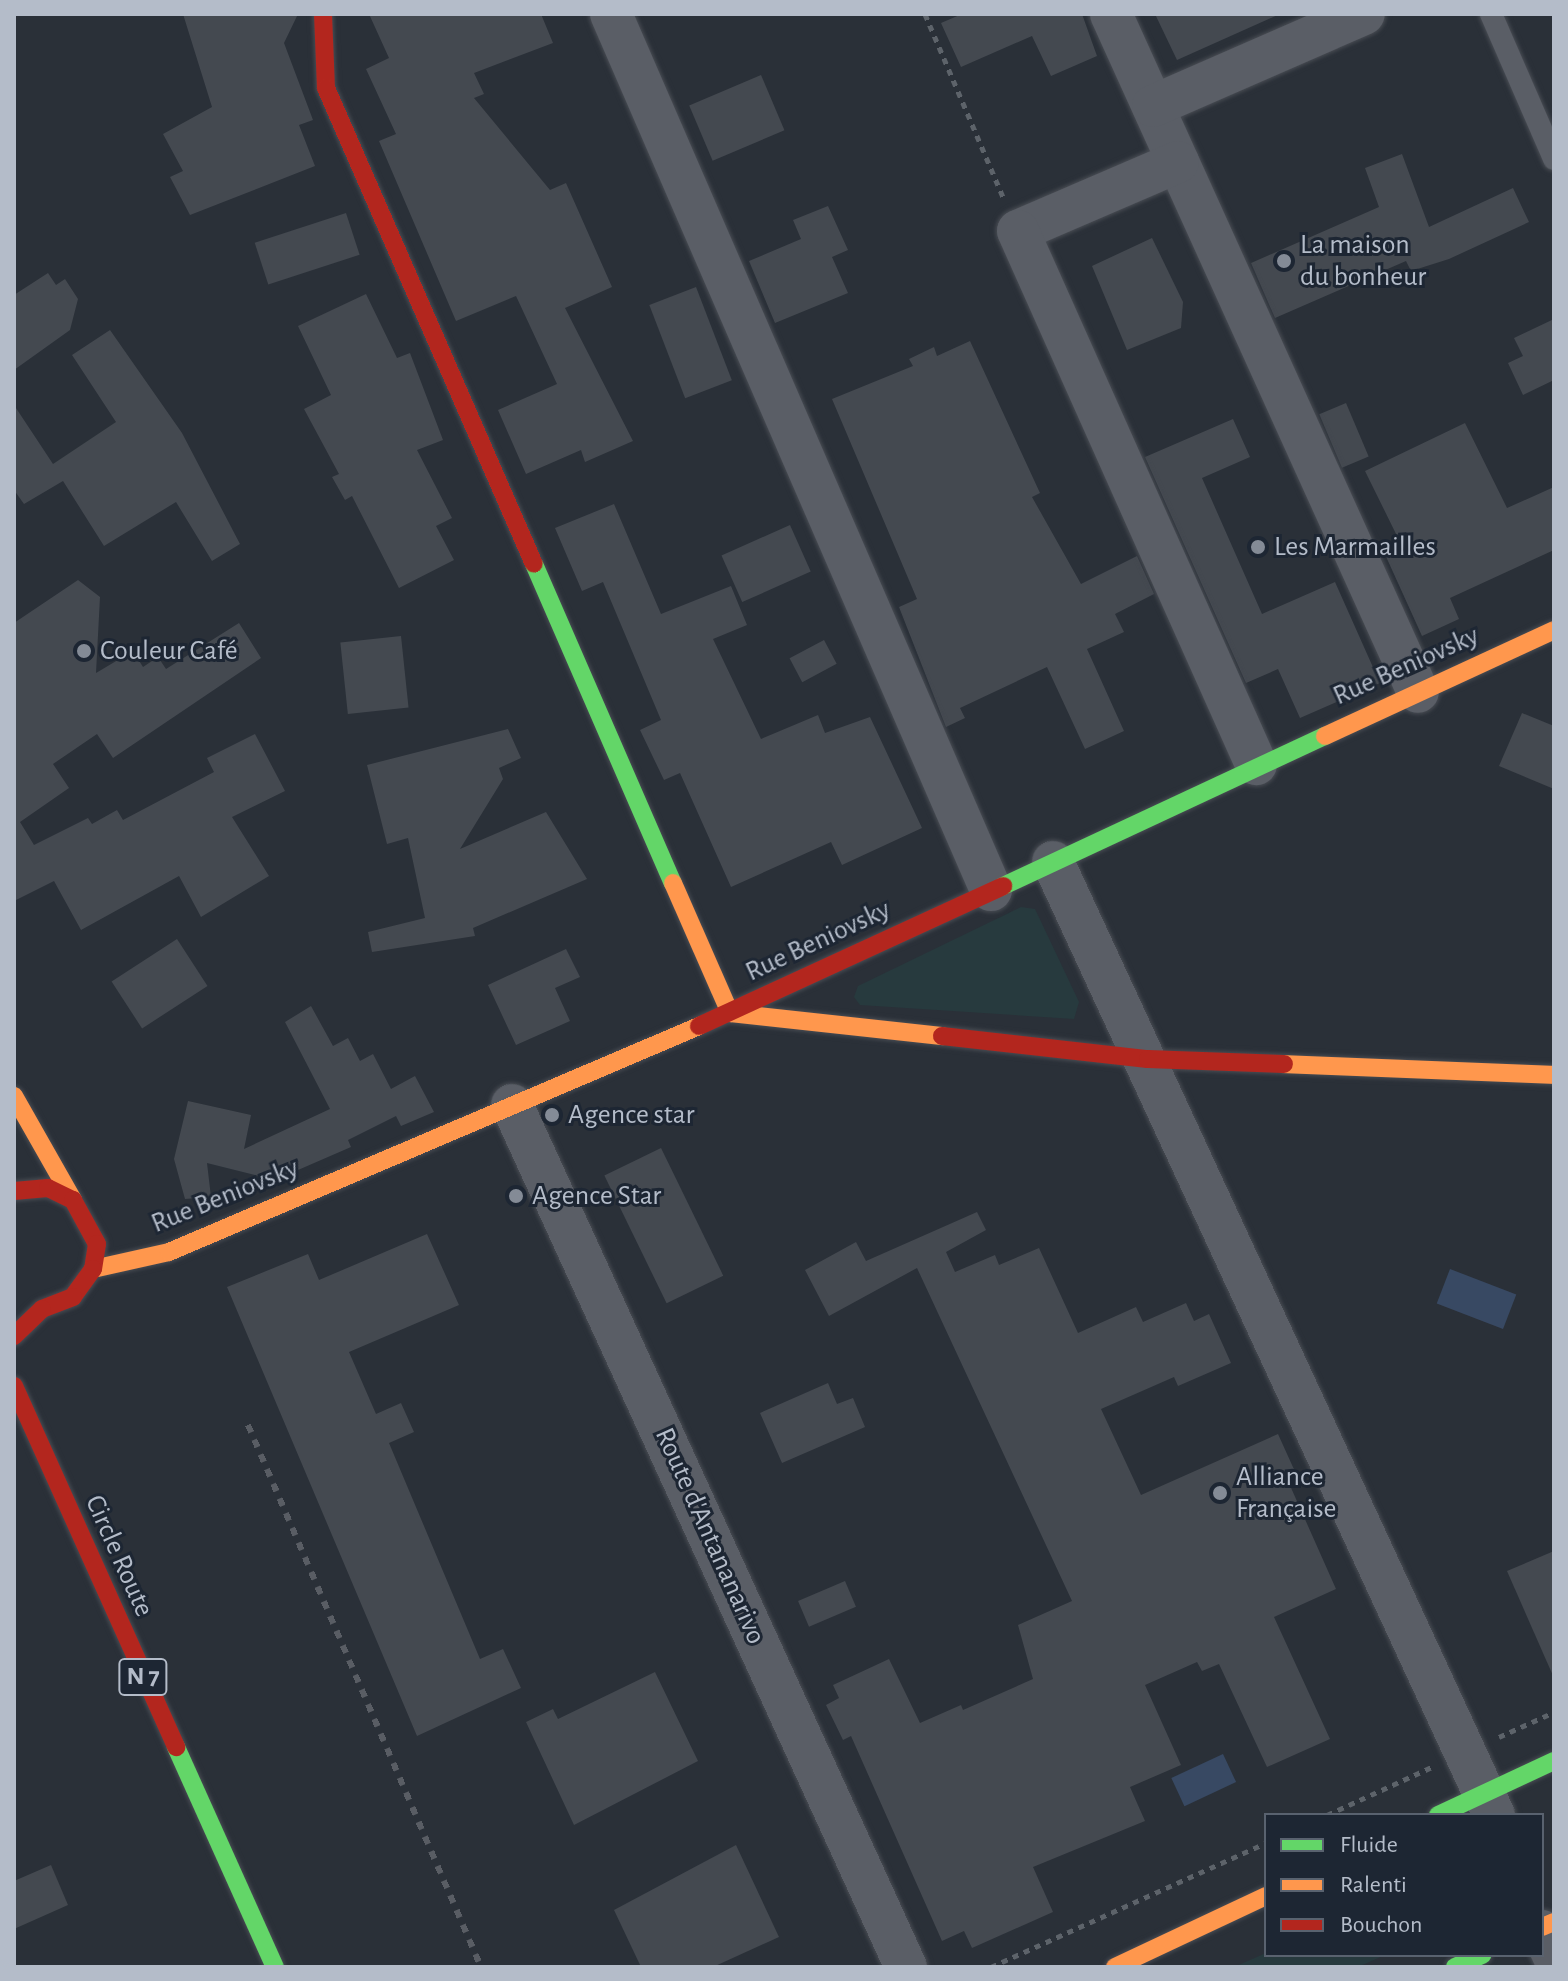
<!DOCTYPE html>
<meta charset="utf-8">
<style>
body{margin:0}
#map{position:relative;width:1568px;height:1981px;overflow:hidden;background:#2a3038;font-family:"Alegreya Sans",sans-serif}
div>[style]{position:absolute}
.green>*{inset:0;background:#273a3e}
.water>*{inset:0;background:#384963;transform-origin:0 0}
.building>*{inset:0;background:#444950;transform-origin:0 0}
.path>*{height:5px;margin-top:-2.5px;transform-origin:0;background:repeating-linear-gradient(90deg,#5d636a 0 6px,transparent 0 12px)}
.roads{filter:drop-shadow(0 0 2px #484c53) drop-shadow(0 0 2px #484c53)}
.lane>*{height:22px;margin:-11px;padding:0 11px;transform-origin:11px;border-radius:11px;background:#5a5e66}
.street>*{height:42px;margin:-21px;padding:0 21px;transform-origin:21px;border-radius:21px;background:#5a5e66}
.fast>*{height:18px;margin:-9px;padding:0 9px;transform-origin:9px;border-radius:9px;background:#63d668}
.slow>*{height:18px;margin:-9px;padding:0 9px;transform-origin:9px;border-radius:9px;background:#ff974d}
.jam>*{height:18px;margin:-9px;padding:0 9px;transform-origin:9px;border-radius:9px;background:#b3261e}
.rail>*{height:6px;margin-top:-3px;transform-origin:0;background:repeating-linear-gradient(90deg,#595d64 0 8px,transparent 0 16px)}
.dots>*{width:22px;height:22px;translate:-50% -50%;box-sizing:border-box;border:4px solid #1d2633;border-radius:50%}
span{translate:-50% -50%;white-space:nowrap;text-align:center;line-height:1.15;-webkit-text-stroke:6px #1d2633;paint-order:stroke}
.shield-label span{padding:2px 6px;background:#1d2633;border:2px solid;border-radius:6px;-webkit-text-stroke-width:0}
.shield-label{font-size:26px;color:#b4bcc9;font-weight:700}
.poi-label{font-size:28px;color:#b4bcc9}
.left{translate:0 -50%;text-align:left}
.street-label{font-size:28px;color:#b4bcc9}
.frame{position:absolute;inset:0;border:16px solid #b4bcc9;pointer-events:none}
.legend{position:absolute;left:1264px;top:1813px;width:280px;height:144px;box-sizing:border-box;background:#1d2633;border:2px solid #59626f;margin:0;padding:10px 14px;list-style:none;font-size:24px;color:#b4bcc9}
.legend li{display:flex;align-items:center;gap:16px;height:40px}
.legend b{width:40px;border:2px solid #59626f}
</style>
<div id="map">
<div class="green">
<i style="clip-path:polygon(1021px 907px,1035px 909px,1079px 1002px,1074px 1019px,860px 1005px,854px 997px,858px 986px)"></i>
<i style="clip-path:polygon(1266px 1953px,1266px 1955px,1385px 1955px,1358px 1967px,1234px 1967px)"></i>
</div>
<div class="water">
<i style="left:1450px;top:1269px;width:71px;height:37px;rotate:21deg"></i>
<i style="left:1223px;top:1754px;width:31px;height:57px;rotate:65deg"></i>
</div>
<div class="building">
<i style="clip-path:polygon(183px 14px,298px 14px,284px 43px,313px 120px,299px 125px,315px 166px,190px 215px,170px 177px,183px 171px,163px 134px,212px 107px)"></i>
<i style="clip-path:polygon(369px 14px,541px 14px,553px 43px,474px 73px,484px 94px,474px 98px,550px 190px,566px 183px,612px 287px,565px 308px,633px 441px,585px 462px,581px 450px,526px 474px,498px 410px,557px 384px,516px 296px,456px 321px,379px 141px,396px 134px,366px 69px,389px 58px)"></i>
<i style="clip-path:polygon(962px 14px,1082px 14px,1097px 56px,1051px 76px,1032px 36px,961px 67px,941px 23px)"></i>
<i style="clip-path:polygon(1155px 14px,1280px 14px,1177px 60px)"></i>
<i style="left:761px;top:75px;width:60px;height:78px;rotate:67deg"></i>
<i style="clip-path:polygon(1402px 154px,1429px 227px,1513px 188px,1529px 222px,1449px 259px,1411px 271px,1406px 261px,1275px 318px,1251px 263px,1379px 207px,1365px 168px)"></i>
<i style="clip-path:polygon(828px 206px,848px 250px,832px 257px,848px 293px,775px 323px,749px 261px,801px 239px,793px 220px)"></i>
<i style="left:346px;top:213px;width:44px;height:96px;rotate:72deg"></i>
<i style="clip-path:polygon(1152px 238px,1183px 302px,1181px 328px,1127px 350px,1092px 266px)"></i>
<i style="clip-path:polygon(48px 273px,56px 285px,65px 279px,78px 299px,70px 330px,14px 370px,14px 295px)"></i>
<i style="left:696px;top:287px;width:100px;height:50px;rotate:69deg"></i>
<i style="clip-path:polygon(366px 294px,397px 358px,410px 353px,443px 440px,417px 450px,452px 518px,436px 526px,454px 560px,399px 588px,352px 496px,345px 500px,332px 477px,339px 474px,304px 409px,331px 395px,298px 326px)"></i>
<i style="clip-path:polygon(1554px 319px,1554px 380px,1523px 395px,1508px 363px,1523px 356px,1514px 338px)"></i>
<i style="clip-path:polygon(110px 330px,182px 433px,240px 544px,212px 561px,176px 502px,104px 546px,63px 481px,24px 504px,14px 490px,14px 405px,53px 464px,116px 422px,72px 355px)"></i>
<i style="clip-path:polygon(970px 341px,1040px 493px,1032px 497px,1081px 584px,1137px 556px,1154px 594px,1115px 614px,1124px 632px,1087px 649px,1124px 731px,1085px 749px,1047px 667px,960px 708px,965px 718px,946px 727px,899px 607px,917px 599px,832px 399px,913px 366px,909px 359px,934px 347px,937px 356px)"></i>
<i style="left:1346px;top:403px;width:58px;height:29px;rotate:67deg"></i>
<i style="clip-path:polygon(1233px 419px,1250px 457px,1202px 478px,1262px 614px,1335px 582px,1380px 683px,1300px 718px,1278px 669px,1246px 683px,1145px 457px)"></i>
<i style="clip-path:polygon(1465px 423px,1507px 508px,1554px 487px,1554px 550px,1450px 598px,1459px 619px,1422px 636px,1383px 550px,1400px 542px,1365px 471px)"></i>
<i style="clip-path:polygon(614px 504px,661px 614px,731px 586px,747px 625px,713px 639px,761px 739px,818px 715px,825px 733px,870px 717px,922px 828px,842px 865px,831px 842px,731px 887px,680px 773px,664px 780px,640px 730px,661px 720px,603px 582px,582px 591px,555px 528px)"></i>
<i style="left:790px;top:525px;width:51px;height:75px;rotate:66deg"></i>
<i style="clip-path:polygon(78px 580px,100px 597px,96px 673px,133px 651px,143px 667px,158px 657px,166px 669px,239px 623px,261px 658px,113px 758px,97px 734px,53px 764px,69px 788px,20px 822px,34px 845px,88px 818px,92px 824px,117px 810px,123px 820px,214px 772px,207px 758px,255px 734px,285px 791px,232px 817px,269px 876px,201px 917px,179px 876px,81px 930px,54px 881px,14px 901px,14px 623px)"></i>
<i style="left:401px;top:636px;width:72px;height:61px;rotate:84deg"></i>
<i style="left:824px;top:640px;width:27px;height:39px;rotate:62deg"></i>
<i style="clip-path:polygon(1522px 713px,1554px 726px,1554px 789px,1499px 766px)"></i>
<i style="clip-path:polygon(508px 729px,521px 758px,499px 768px,503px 779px,460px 849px,546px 812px,587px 879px,473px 928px,475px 936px,372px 952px,368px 932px,425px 918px,408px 838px,387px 844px,367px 765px)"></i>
<i style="left:177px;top:939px;width:56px;height:78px;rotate:57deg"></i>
<i style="clip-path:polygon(566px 949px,580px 977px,555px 988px,570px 1021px,516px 1045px,488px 985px)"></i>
<i style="clip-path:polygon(311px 1006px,333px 1046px,348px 1038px,360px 1061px,373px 1054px,391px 1089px,415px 1076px,434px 1112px,401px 1126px,396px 1116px,348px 1140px,351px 1147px,275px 1180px,207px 1163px,211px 1197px,185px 1199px,174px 1159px,188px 1101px,251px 1115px,244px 1149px,330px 1109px,285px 1022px)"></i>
<i style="left:661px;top:1148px;width:142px;height:63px;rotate:64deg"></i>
<i style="clip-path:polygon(977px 1212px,986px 1230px,946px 1252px,955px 1272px,995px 1255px,999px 1265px,1039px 1248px,1078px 1333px,1136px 1307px,1143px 1322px,1186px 1303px,1194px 1321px,1209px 1314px,1231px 1363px,1178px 1386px,1174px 1377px,1101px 1409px,1141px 1495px,1278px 1434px,1297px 1476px,1288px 1481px,1336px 1589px,1274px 1617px,1330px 1739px,1267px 1767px,1219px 1664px,1202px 1671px,1197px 1662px,1145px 1685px,1181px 1765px,1130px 1787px,1145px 1821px,1033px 1867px,1053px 1912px,972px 1948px,964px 1931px,942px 1941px,851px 1736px,843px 1740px,826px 1705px,839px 1698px,833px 1685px,889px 1659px,920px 1723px,961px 1705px,963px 1710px,1033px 1679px,1018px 1625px,1072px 1601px,917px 1268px,829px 1316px,805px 1270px,856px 1242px,866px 1261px)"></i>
<i style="clip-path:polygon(427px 1234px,459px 1305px,349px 1352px,376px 1414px,401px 1403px,414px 1432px,389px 1443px,480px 1659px,503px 1649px,521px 1688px,417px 1736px,227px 1287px,308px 1254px,319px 1280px)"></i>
<i style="clip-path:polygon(828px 1383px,837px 1404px,853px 1398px,865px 1427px,782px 1463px,760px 1413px)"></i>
<i style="clip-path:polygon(1554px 1551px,1554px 1678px,1507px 1571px)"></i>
<i style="left:845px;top:1581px;width:28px;height:51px;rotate:67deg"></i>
<i style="clip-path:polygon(655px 1672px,698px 1761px,574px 1825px,526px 1722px,553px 1709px,558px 1719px)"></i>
<i style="clip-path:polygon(736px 1845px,779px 1937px,713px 1967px,641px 1967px,614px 1910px)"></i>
<i style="clip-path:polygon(51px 1865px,68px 1905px,14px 1929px,14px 1881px)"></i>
</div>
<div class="path">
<i style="left:925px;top:14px;width:199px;rotate:66.9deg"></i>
<i style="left:1499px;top:1737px;width:60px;rotate:-24.4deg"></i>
<i style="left:1327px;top:1815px;width:115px;rotate:-24.6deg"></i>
<i style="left:991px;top:1967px;width:302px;rotate:-24.3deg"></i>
</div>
<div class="roads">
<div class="lane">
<i style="left:1491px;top:14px;width:158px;rotate:66.5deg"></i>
</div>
<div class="street">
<i style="left:611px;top:14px;width:955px;rotate:66.55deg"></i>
<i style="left:1111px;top:14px;width:744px;rotate:65.64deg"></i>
<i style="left:1153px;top:106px;width:230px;rotate:-23.6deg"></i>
<i style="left:1178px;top:162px;width:174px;rotate:156.7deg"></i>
<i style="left:1018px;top:231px;width:584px;rotate:65.94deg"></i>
<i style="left:1053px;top:862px;width:1050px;rotate:65.17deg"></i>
<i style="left:512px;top:1105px;width:948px;rotate:65.44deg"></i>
<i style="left:1542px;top:1931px;width:29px;rotate:65deg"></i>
</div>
<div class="fast">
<i style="left:534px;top:564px;width:348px;rotate:66.5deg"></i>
<i style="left:1003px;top:886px;width:355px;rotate:-25deg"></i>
<i style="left:176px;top:1747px;width:241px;rotate:65.8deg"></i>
<i style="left:1438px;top:1815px;width:128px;rotate:-25deg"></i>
<i style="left:1455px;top:1967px;width:30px;rotate:-24deg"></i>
</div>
<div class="slow">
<i style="left:1325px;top:736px;width:252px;rotate:-24.8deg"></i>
<i style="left:673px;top:883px;width:142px;rotate:66.3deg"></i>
<i style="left:730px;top:1013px;width:213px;rotate:6.2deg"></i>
<i style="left:1284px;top:1064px;width:270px;rotate:2.3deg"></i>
<i style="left:14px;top:1096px;width:120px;rotate:60.4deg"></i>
<i style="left:93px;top:1269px;width:78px;rotate:-12.6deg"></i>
<i style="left:169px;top:1252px;width:576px;rotate:-23.09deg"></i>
<i style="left:1542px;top:1927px;width:13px;rotate:-23deg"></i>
<i style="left:1115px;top:1967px;width:167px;rotate:-25.2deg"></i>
</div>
<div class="jam">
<i style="left:323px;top:14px;width:74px;rotate:87.7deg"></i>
<i style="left:326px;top:88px;width:519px;rotate:66.4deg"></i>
<i style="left:699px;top:1026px;width:335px;rotate:-24.7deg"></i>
<i style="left:942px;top:1036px;width:207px;rotate:6.4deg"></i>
<i style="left:1148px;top:1059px;width:136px;rotate:2.1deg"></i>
<i style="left:14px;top:1191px;width:34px;rotate:-5deg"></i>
<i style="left:48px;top:1188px;width:28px;rotate:26deg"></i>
<i style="left:73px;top:1200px;width:50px;rotate:61.4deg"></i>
<i style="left:97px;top:1244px;width:25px;rotate:99deg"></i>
<i style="left:93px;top:1269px;width:34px;rotate:126deg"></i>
<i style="left:73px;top:1297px;width:33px;rotate:159deg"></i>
<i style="left:42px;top:1309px;width:39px;rotate:136deg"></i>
<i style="left:14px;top:1386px;width:396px;rotate:65.8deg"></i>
</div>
</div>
<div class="rail">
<i style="left:248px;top:1425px;width:590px;rotate:66.74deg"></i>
</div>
<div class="dots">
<i style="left:1284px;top:261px;background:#848b96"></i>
<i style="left:1258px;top:547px;background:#848b96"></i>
<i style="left:84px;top:651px;background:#848b96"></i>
<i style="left:552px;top:1115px;background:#848b96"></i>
<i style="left:516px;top:1196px;background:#848b96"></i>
<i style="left:1220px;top:1493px;background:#848b96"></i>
</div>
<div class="shield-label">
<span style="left:143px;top:1677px">N 7</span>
</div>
<div class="poi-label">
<span class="left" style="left:1300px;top:261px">La maison<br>du bonheur</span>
<span class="left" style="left:1274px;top:547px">Les Marmailles</span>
<span class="left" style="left:100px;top:651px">Couleur Café</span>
<span class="left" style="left:568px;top:1115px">Agence star</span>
<span class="left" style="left:532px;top:1196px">Agence Star</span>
<span class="left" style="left:1236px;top:1493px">Alliance<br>Française</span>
</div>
<div class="street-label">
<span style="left:1406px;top:666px;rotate:-24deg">Rue Beniovsky</span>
<span style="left:818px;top:941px;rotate:-25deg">Rue Beniovsky</span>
<span style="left:225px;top:1196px;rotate:-22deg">Rue Beniovsky</span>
<span style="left:710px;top:1536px;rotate:66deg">Route d'Antananarivo</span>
<span style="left:119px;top:1556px;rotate:66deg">Circle Route</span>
</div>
<div class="frame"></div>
<ul class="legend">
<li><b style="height:10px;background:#63d668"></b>Fluide</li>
<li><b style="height:10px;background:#ff974d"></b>Ralenti</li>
<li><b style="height:10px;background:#b3261e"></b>Bouchon</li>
</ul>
</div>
